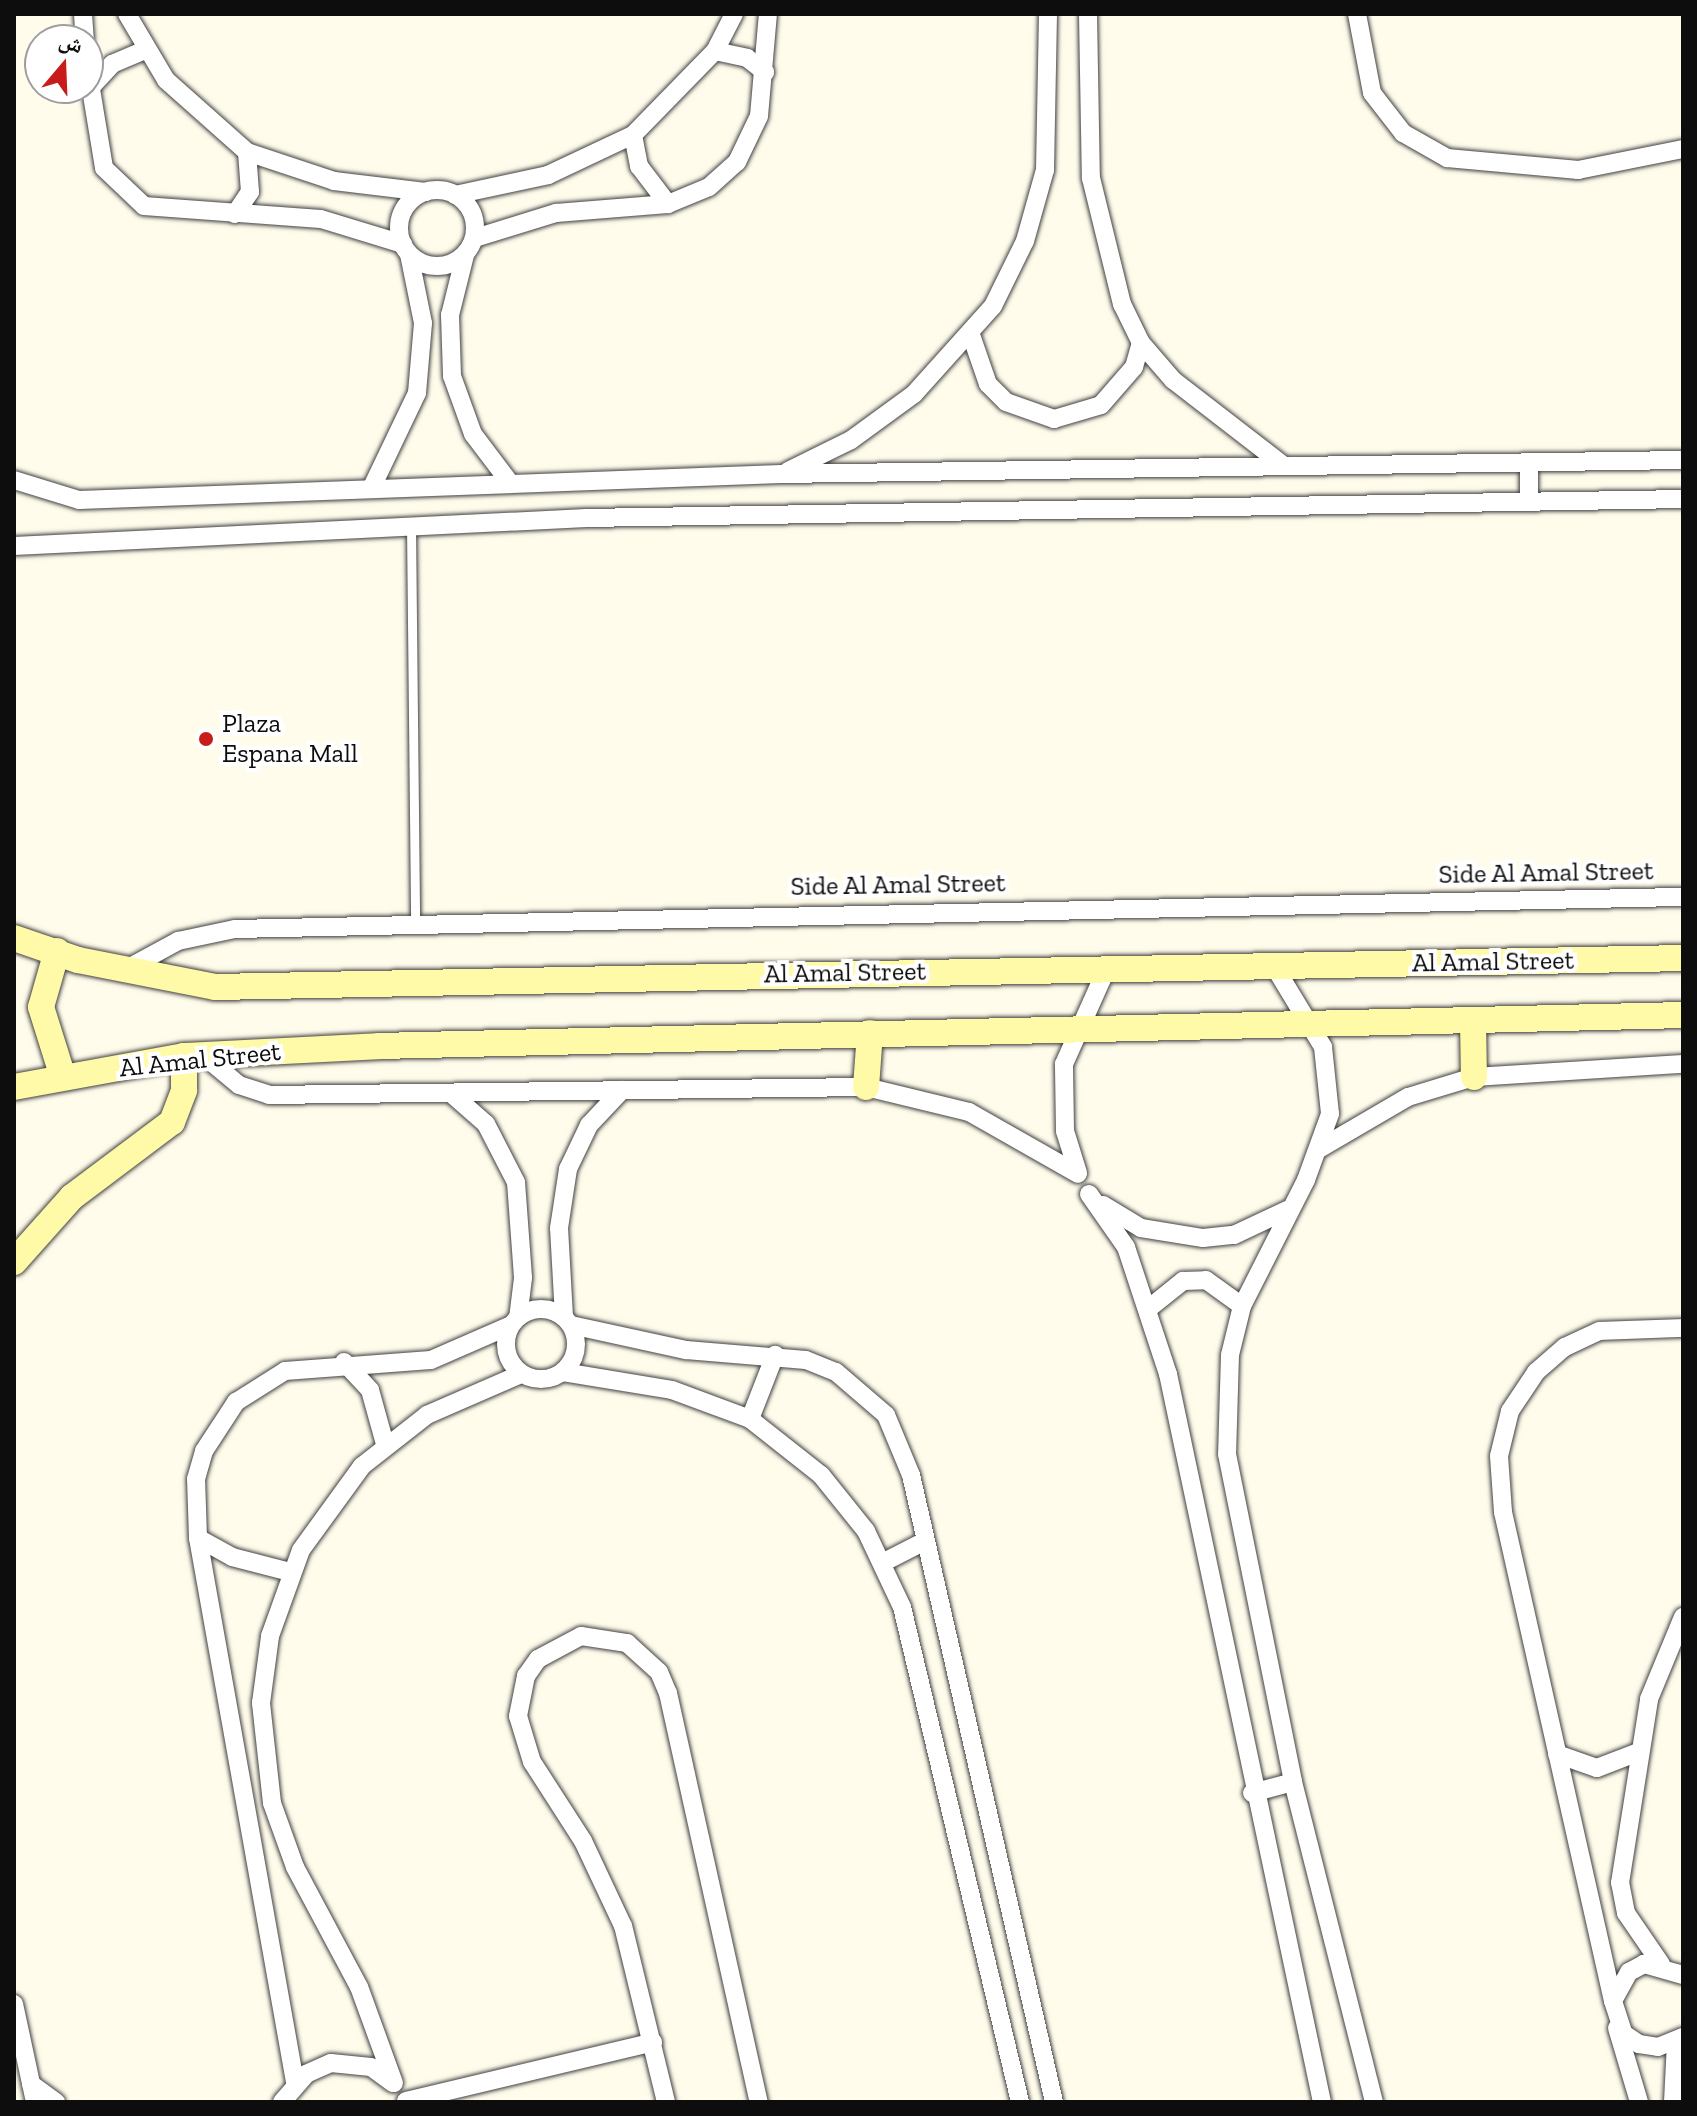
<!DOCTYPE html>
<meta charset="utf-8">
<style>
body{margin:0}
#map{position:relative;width:1697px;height:2116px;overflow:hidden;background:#fffcec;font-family:"Zilla Slab","Noto Naskh Arabic",serif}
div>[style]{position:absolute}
.roads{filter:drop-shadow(0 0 2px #404040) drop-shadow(0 0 2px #404040)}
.lane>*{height:9px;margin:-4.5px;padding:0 4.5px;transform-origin:4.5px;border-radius:4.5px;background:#fff}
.street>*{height:18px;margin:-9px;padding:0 9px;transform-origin:9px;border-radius:9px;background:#fff}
.street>.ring{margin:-9px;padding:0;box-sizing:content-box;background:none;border:18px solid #fff;border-radius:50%}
.secondary>*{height:26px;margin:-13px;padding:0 13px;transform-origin:13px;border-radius:13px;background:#fffaa7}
.dots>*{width:22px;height:22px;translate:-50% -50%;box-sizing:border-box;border:4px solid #fff;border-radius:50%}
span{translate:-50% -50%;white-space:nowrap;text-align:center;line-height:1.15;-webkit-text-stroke:8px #fff;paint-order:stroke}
.poi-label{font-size:26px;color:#0d0d0d}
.left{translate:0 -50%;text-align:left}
.street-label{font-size:26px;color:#0d0d0d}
.frame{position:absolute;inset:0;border:16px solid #0d0d0d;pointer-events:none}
.north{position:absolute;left:24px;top:24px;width:80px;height:80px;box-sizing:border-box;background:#fff;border:2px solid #9e9e9e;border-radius:50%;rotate:19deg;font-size:22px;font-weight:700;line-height:32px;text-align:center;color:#0d0d0d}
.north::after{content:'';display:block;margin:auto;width:28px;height:36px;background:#c71c1a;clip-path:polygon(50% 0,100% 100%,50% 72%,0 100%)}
</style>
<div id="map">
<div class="roads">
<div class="lane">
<i style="left:411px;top:526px;width:395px;rotate:89.4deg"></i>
</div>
<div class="street">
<i style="left:83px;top:14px;width:26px;rotate:86deg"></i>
<i style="left:127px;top:14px;width:77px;rotate:59.4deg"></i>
<i style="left:166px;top:80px;width:108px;rotate:41.6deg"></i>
<i style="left:247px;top:152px;width:92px;rotate:18.4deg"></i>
<i style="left:334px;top:181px;width:92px;rotate:6.9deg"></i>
<i style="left:1088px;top:14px;width:164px;rotate:89deg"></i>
<i style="left:1091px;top:178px;width:130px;rotate:76.2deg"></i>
<i style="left:1122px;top:304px;width:43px;rotate:64deg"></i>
<i style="left:1141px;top:343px;width:49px;rotate:49.1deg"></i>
<i style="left:1173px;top:380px;width:139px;rotate:37.7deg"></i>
<i style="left:1357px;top:14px;width:80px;rotate:79.2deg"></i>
<i style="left:1372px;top:93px;width:51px;rotate:52.2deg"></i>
<i style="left:1403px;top:133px;width:51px;rotate:29.6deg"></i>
<i style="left:1447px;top:158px;width:132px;rotate:5.2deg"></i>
<i style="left:1578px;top:170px;width:107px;rotate:-11.3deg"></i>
<i style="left:715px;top:51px;width:33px;rotate:12deg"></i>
<i style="left:747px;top:58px;width:23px;rotate:38deg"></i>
<i style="left:88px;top:71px;width:98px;rotate:80.6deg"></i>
<i style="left:104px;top:168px;width:55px;rotate:43.5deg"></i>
<i style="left:144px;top:206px;width:177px;rotate:4.2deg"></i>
<i style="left:321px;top:219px;width:86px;rotate:17deg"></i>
<i style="left:90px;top:88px;width:33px;rotate:-47deg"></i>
<i style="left:112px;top:64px;width:34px;rotate:-23deg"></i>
<i style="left:633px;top:135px;width:32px;rotate:79deg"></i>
<i style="left:639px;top:166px;width:48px;rotate:52.7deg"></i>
<i class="ring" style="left:399px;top:190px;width:58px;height:58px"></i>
<i style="left:455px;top:195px;width:95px;rotate:-12.1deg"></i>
<i style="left:548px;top:175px;width:94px;rotate:-25.2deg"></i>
<i style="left:633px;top:135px;width:117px;rotate:-45.7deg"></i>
<i style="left:715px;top:51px;width:42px;rotate:-62.8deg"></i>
<i style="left:235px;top:214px;width:27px;rotate:-56deg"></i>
<i style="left:250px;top:192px;width:40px;rotate:-94.3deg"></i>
<i style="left:475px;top:238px;width:85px;rotate:-17.2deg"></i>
<i style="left:556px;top:213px;width:112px;rotate:-4.6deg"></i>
<i style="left:668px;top:204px;width:44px;rotate:-22.5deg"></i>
<i style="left:709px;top:187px;width:38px;rotate:-42deg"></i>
<i style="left:737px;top:162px;width:51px;rotate:-64.4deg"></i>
<i style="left:759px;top:116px;width:102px;rotate:-85deg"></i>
<i style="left:465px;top:255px;width:62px;rotate:104deg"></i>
<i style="left:450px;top:315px;width:61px;rotate:88.1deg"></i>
<i style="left:452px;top:376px;width:62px;rotate:70.1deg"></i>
<i style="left:473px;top:434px;width:61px;rotate:52.9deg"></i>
<i style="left:971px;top:335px;width:52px;rotate:70.9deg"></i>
<i style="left:988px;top:384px;width:25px;rotate:45deg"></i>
<i style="left:1006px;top:402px;width:51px;rotate:19.5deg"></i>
<i style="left:1054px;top:419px;width:49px;rotate:-16.6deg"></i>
<i style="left:1101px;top:405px;width:50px;rotate:-49deg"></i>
<i style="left:1134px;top:367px;width:25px;rotate:-74deg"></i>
<i style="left:1529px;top:463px;width:39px;rotate:90deg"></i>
<i style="left:788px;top:471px;width:70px;rotate:-26.2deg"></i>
<i style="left:851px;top:440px;width:78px;rotate:-36.1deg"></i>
<i style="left:914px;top:394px;width:118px;rotate:-48.1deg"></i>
<i style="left:993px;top:306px;width:72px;rotate:-63.8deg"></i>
<i style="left:1025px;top:241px;width:74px;rotate:-74.3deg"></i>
<i style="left:1045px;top:170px;width:156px;rotate:-88.9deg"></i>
<i style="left:14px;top:480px;width:68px;rotate:17.1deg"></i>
<i style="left:79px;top:500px;width:702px;rotate:-2.12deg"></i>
<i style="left:781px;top:474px;width:902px;rotate:-0.89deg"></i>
<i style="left:372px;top:487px;width:104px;rotate:-64.4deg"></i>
<i style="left:417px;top:393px;width:70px;rotate:-85.1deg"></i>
<i style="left:423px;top:323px;width:70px;rotate:-101.5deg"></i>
<i style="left:14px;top:546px;width:573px;rotate:-2.8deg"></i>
<i style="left:586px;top:518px;width:1097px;rotate:-0.99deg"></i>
<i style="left:1274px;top:966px;width:95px;rotate:58.8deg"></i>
<i style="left:1323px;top:1047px;width:67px;rotate:84deg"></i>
<i style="left:1330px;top:1114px;width:70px;rotate:110deg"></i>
<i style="left:1306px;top:1180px;width:141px;rotate:116.9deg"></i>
<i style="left:1242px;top:1306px;width:50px;rotate:103.8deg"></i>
<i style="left:1230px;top:1355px;width:99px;rotate:91.7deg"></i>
<i style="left:1227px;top:1454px;width:335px;rotate:78.6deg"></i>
<i style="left:1293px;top:1782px;width:330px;rotate:75.8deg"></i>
<i style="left:123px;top:971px;width:63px;rotate:-28.6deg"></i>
<i style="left:178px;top:941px;width:58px;rotate:-11.9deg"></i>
<i style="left:235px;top:929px;width:1448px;rotate:-1.27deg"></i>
<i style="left:203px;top:1055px;width:47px;rotate:39.8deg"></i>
<i style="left:239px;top:1085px;width:32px;rotate:18deg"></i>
<i style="left:269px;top:1095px;width:597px;rotate:-0.77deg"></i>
<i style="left:866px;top:1087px;width:106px;rotate:13.6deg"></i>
<i style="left:969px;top:1112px;width:125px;rotate:29.6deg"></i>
<i style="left:453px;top:1095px;width:44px;rotate:41.3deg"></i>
<i style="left:486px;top:1124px;width:65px;rotate:62.7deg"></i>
<i style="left:516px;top:1182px;width:96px;rotate:85.8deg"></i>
<i style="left:523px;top:1278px;width:39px;rotate:97deg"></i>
<i style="left:1319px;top:1149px;width:103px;rotate:-30.3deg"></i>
<i style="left:1408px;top:1097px;width:69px;rotate:-16.9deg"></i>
<i style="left:1474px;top:1077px;width:209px;rotate:-3.6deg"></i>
<i style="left:1078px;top:1173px;width:44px;rotate:-107.2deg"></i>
<i style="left:1065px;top:1131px;width:67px;rotate:-90.9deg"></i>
<i style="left:1064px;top:1064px;width:105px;rotate:-65.9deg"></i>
<i style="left:1089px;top:1194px;width:65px;rotate:55.1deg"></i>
<i style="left:1126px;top:1247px;width:134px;rotate:71.7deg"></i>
<i style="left:1168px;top:1374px;width:744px;rotate:78.06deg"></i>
<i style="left:1103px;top:1205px;width:44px;rotate:31.2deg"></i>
<i style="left:1141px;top:1228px;width:63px;rotate:9.2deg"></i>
<i style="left:1203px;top:1238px;width:31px;rotate:-6deg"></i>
<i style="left:1234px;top:1235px;width:59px;rotate:-25.3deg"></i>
<i class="ring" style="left:506px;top:1309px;width:52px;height:52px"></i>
<i style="left:1148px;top:1309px;width:45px;rotate:-38.7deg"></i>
<i style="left:1183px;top:1281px;width:23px;rotate:-2deg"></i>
<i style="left:1206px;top:1280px;width:44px;rotate:35.8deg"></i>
<i style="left:564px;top:1317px;width:89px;rotate:-93.2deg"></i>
<i style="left:559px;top:1228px;width:60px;rotate:-81.3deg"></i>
<i style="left:568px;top:1169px;width:49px;rotate:-64.5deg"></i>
<i style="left:589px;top:1125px;width:48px;rotate:-46.7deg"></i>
<i style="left:571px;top:1325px;width:118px;rotate:12.3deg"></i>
<i style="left:686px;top:1350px;width:120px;rotate:4.8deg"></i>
<i style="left:806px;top:1360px;width:32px;rotate:22deg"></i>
<i style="left:836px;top:1372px;width:66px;rotate:40.7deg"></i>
<i style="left:886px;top:1415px;width:65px;rotate:67.4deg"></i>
<i style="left:911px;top:1475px;width:643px;rotate:77.15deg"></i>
<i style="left:344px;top:1362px;width:38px;rotate:47deg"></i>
<i style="left:370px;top:1390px;width:56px;rotate:74.5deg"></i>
<i style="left:563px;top:1372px;width:110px;rotate:9.4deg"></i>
<i style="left:672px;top:1390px;width:83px;rotate:20.4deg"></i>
<i style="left:750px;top:1419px;width:90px;rotate:38.3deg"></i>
<i style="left:821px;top:1475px;width:72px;rotate:51.2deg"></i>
<i style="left:866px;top:1531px;width:84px;rotate:64.7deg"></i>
<i style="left:902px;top:1607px;width:509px;rotate:76.59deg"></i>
<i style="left:750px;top:1419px;width:69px;rotate:-68.7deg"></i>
<i style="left:198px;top:1538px;width:39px;rotate:29deg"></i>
<i style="left:232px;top:1557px;width:60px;rotate:14.5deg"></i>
<i style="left:884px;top:1562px;width:44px;rotate:-27.1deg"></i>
<i style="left:1557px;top:1754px;width:42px;rotate:19.3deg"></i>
<i style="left:1597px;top:1768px;width:42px;rotate:-21deg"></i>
<i style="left:1252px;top:1793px;width:42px;rotate:-15deg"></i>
<i style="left:1661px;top:1964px;width:62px;rotate:-124.5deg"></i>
<i style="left:1626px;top:1913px;width:31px;rotate:-101deg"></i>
<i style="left:1620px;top:1883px;width:186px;rotate:-81deg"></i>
<i style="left:1649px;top:1699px;width:89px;rotate:-67.5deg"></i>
<i style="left:1683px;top:1975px;width:41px;rotate:-164.2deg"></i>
<i style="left:1644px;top:1964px;width:17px;rotate:152deg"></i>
<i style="left:1629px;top:1972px;width:33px;rotate:119deg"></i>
<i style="left:1613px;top:2001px;width:35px;rotate:72deg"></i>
<i style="left:1624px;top:2034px;width:18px;rotate:34deg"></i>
<i style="left:1639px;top:2044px;width:19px;rotate:9deg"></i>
<i style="left:1658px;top:2047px;width:27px;rotate:-22deg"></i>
<i style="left:1613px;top:2001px;width:501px;rotate:-102.68deg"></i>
<i style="left:1503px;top:1512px;width:56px;rotate:-94.1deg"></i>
<i style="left:1499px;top:1456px;width:46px;rotate:-76.3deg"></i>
<i style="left:1510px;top:1411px;width:47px;rotate:-56.3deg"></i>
<i style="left:1536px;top:1372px;width:38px;rotate:-41deg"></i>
<i style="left:1565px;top:1347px;width:38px;rotate:-25deg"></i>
<i style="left:1600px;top:1331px;width:83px;rotate:-2.1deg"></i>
<i style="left:14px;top:2004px;width:100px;rotate:77.9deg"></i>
<i style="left:1617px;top:2028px;width:77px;rotate:73.4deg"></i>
<i style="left:295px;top:2082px;width:553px;rotate:-100.11deg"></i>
<i style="left:198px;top:1538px;width:59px;rotate:-91.9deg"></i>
<i style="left:196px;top:1479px;width:29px;rotate:-74deg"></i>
<i style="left:204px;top:1451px;width:59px;rotate:-56.9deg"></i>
<i style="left:236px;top:1402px;width:58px;rotate:-32.3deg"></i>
<i style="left:285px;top:1371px;width:146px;rotate:-4.3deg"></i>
<i style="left:431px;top:1360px;width:87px;rotate:-23.6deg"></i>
<i style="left:394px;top:2083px;width:102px;rotate:-110deg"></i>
<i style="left:359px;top:1987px;width:136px;rotate:-118.1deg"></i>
<i style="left:295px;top:1867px;width:68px;rotate:-109.8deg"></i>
<i style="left:272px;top:1803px;width:101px;rotate:-96.3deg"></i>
<i style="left:261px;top:1703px;width:68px;rotate:-82.3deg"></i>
<i style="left:270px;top:1636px;width:91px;rotate:-70.2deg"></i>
<i style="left:301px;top:1550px;width:104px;rotate:-54deg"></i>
<i style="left:362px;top:1466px;width:83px;rotate:-38.1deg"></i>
<i style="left:427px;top:1415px;width:103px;rotate:-23.6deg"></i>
<i style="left:31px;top:2084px;width:31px;rotate:36deg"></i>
<i style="left:406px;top:2101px;width:254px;rotate:-13.4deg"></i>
<i style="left:282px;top:2102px;width:37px;rotate:-49deg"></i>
<i style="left:306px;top:2074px;width:27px;rotate:-24deg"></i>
<i style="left:331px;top:2063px;width:40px;rotate:5.7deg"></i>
<i style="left:371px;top:2067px;width:27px;rotate:36deg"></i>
<i style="left:666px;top:2102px;width:181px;rotate:-103.7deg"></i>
<i style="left:623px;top:1926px;width:94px;rotate:-115.2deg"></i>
<i style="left:583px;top:1841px;width:94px;rotate:-122.8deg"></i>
<i style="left:532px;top:1762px;width:48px;rotate:-106.9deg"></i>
<i style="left:518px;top:1716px;width:41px;rotate:-78.7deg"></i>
<i style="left:526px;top:1676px;width:21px;rotate:-55deg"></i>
<i style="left:538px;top:1659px;width:49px;rotate:-28.1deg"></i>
<i style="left:581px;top:1636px;width:47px;rotate:8.7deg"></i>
<i style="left:627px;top:1643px;width:43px;rotate:42.2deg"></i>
<i style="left:659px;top:1672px;width:23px;rotate:67deg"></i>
<i style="left:668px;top:1693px;width:419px;rotate:77.5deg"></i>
<i style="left:1673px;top:2102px;width:60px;rotate:-87.1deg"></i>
</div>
<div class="secondary">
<i style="left:14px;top:938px;width:68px;rotate:19deg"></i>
<i style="left:78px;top:960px;width:140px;rotate:11.1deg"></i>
<i style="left:215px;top:987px;width:1468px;rotate:-1.13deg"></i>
<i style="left:57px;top:951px;width:58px;rotate:105.9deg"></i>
<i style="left:41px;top:1007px;width:73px;rotate:72.6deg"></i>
<i style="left:1473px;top:1021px;width:56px;rotate:89deg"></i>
<i style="left:14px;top:1087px;width:173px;rotate:-10.3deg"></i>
<i style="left:184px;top:1056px;width:195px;rotate:-2.9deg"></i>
<i style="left:379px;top:1046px;width:1304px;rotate:-1.36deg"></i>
<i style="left:866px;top:1087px;width:54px;rotate:-85.8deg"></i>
<i style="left:14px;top:1262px;width:87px;rotate:-48.3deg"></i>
<i style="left:72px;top:1197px;width:125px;rotate:-36.9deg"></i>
<i style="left:172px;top:1122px;width:34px;rotate:-69deg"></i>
<i style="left:184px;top:1090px;width:34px;rotate:-90deg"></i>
</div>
</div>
<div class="dots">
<i style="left:206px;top:739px;background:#c71c1a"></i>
</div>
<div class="poi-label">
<span class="left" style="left:222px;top:739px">Plaza<br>Espana Mall</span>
</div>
<div class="street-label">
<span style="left:1546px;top:873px;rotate:-1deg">Side Al Amal Street</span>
<span style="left:898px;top:885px;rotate:-1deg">Side Al Amal Street</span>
<span style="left:1493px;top:962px;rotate:-1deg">Al Amal Street</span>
<span style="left:845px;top:973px;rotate:-1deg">Al Amal Street</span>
<span style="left:200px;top:1060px;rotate:-6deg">Al Amal Street</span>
</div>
<div class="frame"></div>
<div class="north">ش</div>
</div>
